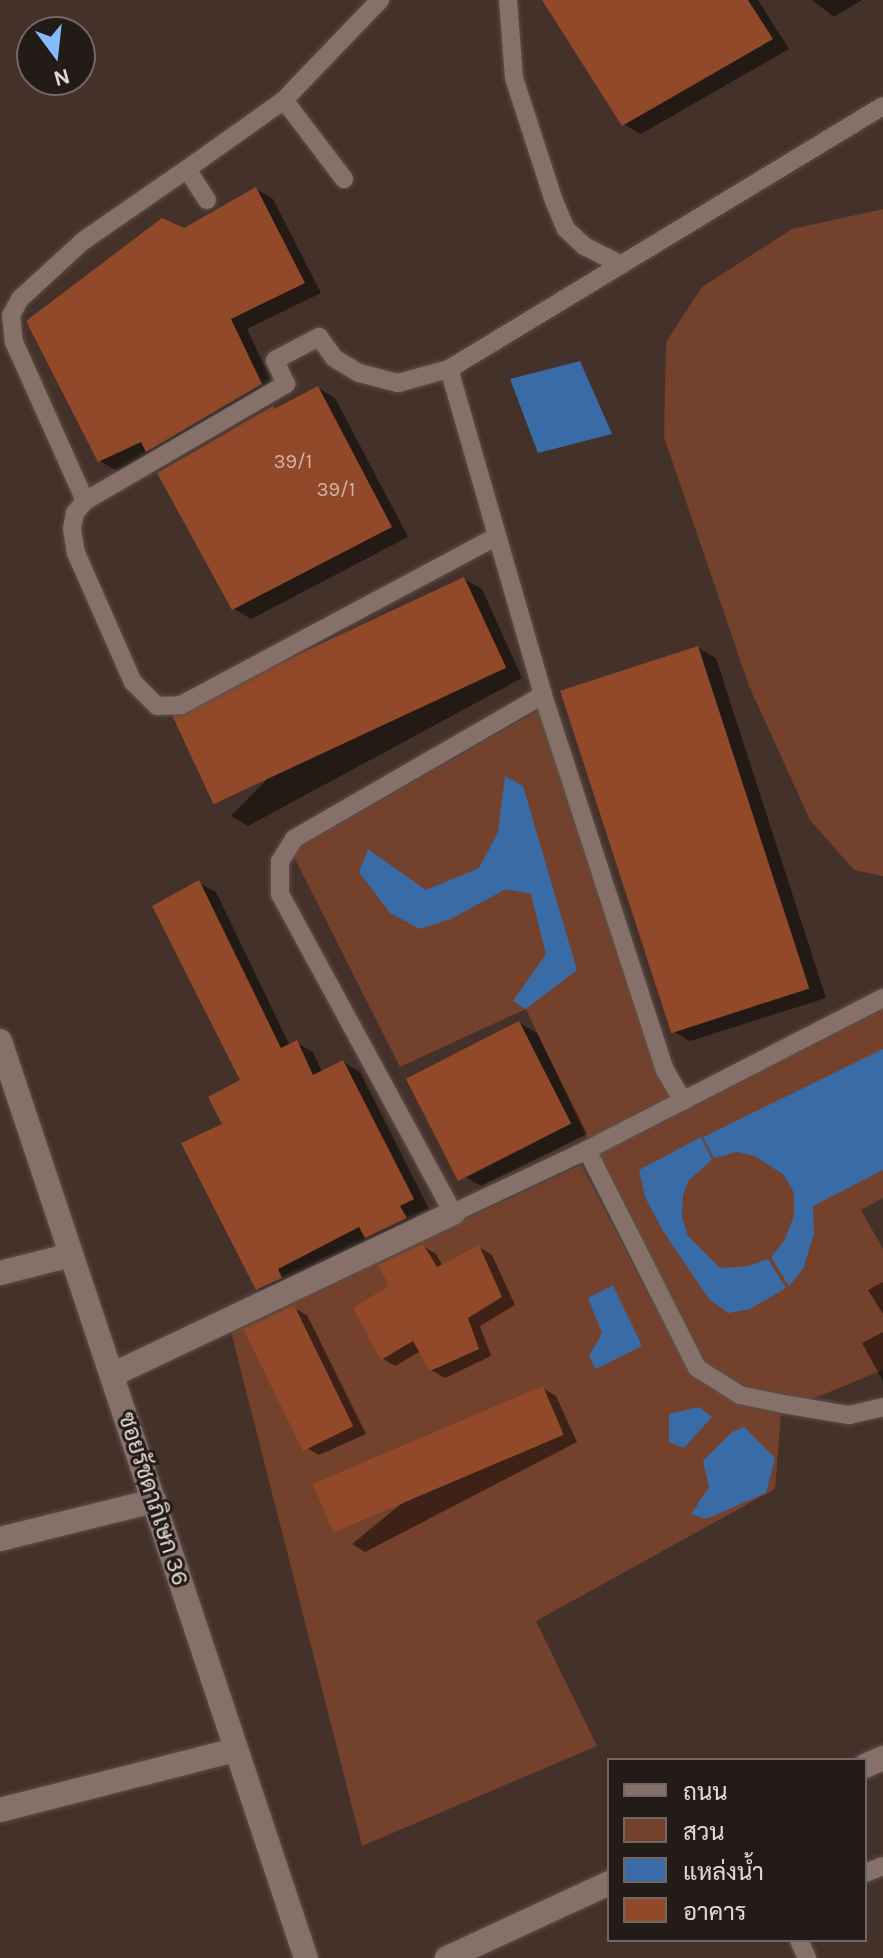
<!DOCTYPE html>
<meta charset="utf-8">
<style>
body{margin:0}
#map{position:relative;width:883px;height:1958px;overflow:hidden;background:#43312a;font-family:Karla,Sarabun,sans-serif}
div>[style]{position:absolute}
.green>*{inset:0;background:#74412c}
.water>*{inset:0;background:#396ba6}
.shadow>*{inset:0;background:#0007}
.building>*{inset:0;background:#92492a;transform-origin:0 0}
.roads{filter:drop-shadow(0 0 2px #5d4e48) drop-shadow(0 0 2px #5d4e48)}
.lane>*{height:18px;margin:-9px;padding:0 9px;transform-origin:9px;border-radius:9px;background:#857169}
.street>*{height:24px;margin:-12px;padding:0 12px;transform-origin:12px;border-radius:12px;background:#857169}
span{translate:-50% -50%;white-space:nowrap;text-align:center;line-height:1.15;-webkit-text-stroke:6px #231b18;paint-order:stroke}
.number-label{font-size:20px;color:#d0b4aa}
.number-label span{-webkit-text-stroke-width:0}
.street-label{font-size:24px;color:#e4d8d4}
.legend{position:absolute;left:607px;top:1758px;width:260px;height:184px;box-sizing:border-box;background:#231b18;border:2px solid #706763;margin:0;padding:10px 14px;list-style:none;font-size:24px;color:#e4d8d4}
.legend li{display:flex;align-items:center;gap:16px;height:40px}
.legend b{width:40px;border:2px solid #706763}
.north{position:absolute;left:16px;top:16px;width:80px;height:80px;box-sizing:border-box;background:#231b18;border:2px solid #706763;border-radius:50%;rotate:165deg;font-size:22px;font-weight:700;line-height:32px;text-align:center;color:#e4d8d4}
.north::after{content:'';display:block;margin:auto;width:28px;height:36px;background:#86bbfb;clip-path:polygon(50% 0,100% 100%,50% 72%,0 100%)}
</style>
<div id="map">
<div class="green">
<i style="clip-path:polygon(883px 209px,883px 876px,854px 870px,810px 820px,749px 686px,664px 437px,666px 342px,702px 287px,792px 229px)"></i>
<i style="clip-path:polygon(542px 708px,675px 1098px,589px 1143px,526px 1009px,400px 1067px,291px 851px)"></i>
<i style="clip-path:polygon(883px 1005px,883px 1198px,861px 1210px,883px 1249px,883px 1370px,800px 1404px,740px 1388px,700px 1361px,595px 1153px)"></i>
<i style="clip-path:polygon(581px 1165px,691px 1374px,737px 1403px,781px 1414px,775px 1489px,536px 1621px,597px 1746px,362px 1846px,230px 1328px)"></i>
</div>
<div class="water">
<i style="clip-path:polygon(580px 361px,612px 434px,538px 453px,510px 379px)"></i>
<i style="clip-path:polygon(505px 776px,523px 786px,577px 970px,526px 1009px,513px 1001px,546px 954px,531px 894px,506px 889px,451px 919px,420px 929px,390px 913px,359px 872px,368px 849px,426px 890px,479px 868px,498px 832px)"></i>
<i style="clip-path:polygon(883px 1049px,883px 1170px,813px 1206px,814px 1234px,803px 1269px,789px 1286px,771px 1257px,784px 1241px,794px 1216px,794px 1193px,784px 1175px,755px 1156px,737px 1152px,714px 1158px,703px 1137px)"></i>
<i style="clip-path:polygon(701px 1137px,712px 1160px,689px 1180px,683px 1195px,682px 1216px,688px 1236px,720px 1268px,749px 1266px,768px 1259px,786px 1288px,750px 1309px,728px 1313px,709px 1299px,663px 1231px,645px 1197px,639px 1170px)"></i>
<i style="clip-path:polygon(613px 1285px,642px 1346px,596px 1369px,589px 1356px,602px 1333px,588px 1298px)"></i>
<i style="clip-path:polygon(699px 1407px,712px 1417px,684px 1448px,669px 1442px,669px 1414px)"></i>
<i style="clip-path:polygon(744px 1427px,775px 1458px,766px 1493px,706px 1519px,691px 1514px,709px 1487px,703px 1461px,732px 1432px)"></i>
</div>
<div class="shadow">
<i style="clip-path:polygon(544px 0,758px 0,789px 49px,641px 134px,623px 124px)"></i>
<i style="clip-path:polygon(812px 0,862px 0,834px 17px)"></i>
<i style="clip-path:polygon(256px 189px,273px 199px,321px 293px,247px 329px,278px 394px,117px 471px,100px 461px,184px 230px)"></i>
<i style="clip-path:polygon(318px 388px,335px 398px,408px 537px,251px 619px,234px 609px,273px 408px,277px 410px)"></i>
<i style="clip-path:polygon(464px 579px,482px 589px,522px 678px,248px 826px,231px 816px)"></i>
<i style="clip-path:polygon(698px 648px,716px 658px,826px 998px,690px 1041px,673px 1031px)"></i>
<i style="clip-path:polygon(199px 883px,216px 892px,290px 1046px,297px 1043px,313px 1052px,322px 1072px,343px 1062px,360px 1072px,429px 1209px,415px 1216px,422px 1228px,383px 1247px,370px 1239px,293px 1278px,274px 1298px,258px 1288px,224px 1125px,243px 1081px)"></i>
<i style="clip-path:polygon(519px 1023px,537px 1033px,587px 1134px,481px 1186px,464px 1176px)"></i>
<i style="clip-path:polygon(423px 1246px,436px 1254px,443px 1266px,479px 1247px,492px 1255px,515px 1305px,480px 1326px,491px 1356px,445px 1378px,431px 1370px,421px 1351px,395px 1366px,382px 1358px,392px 1287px)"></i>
<i style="clip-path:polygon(883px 1282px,883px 1314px,868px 1290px)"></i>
<i style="clip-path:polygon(294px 1308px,307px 1315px,366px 1434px,319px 1455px,305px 1447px)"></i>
<i style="clip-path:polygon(883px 1332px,883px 1381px,862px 1343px)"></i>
<i style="clip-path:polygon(543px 1388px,556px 1396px,577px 1442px,365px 1552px,352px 1544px)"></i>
</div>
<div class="building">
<i style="clip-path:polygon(542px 0,748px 0,773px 39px,622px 126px)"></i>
<i style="clip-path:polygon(256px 187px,305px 283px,231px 319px,262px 384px,146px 452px,141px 442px,98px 462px,26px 321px,162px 218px,184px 228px)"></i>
<i style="clip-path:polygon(318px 386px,392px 527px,232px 610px,157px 473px,273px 406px,274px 409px)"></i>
<i style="left:464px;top:577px;width:100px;height:323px;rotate:65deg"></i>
<i style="left:698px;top:646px;width:360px;height:145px;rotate:72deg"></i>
<i style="clip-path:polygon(199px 880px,281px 1048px,297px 1040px,313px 1075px,343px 1060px,414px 1199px,400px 1206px,407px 1218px,365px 1238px,359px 1227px,278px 1269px,282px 1278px,256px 1290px,181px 1143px,222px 1124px,208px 1097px,240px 1080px,152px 906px)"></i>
<i style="left:519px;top:1021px;width:115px;height:127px;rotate:63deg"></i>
<i style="clip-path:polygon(423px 1244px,437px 1267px,479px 1245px,502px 1297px,468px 1318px,479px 1349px,430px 1371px,413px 1341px,381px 1360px,353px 1308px,389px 1286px,378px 1265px)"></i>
<i style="left:294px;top:1305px;width:135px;height:56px;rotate:64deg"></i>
<i style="left:543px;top:1386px;width:53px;height:250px;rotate:67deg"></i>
</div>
<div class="roads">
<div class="lane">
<i style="left:508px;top:0;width:78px;rotate:85.6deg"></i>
<i style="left:514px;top:78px;width:129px;rotate:72deg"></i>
<i style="left:554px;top:201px;width:30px;rotate:67deg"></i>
<i style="left:566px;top:229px;width:25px;rotate:43deg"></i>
<i style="left:584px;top:246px;width:42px;rotate:26.6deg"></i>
<i style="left:187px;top:169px;width:126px;rotate:145.3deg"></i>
<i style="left:83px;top:241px;width:86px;rotate:137.4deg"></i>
<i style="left:20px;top:299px;width:18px;rotate:119deg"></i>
<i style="left:11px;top:315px;width:27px;rotate:84deg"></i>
<i style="left:14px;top:342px;width:174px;rotate:65.9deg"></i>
<i style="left:85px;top:501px;width:233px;rotate:-30.2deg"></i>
<i style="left:286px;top:384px;width:26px;rotate:-115deg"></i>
<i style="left:275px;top:360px;width:50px;rotate:-27.6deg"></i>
<i style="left:319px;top:337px;width:26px;rotate:54deg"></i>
<i style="left:334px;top:358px;width:29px;rotate:31deg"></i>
<i style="left:359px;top:373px;width:40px;rotate:14.4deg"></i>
<i style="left:398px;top:383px;width:53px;rotate:-15.4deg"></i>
<i style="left:449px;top:369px;width:507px;rotate:-31.22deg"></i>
<i style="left:344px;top:179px;width:99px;rotate:-127.2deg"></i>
<i style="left:284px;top:100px;width:139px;rotate:-46.2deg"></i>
<i style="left:207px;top:200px;width:37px;rotate:-123deg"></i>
<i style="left:187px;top:169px;width:119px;rotate:-35.4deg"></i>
<i style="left:449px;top:369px;width:339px;rotate:73.9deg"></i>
<i style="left:543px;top:695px;width:394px;rotate:72deg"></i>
<i style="left:665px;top:1070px;width:36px;rotate:60deg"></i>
<i style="left:85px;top:501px;width:16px;rotate:130deg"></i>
<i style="left:75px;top:513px;width:16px;rotate:101deg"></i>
<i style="left:72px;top:529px;width:24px;rotate:81deg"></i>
<i style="left:76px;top:553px;width:141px;rotate:66.2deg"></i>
<i style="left:133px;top:682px;width:34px;rotate:45deg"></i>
<i style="left:157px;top:706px;width:24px;rotate:-2deg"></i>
<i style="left:181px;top:705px;width:358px;rotate:-28.1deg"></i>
<i style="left:543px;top:695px;width:288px;rotate:150deg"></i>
<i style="left:294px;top:839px;width:26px;rotate:122deg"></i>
<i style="left:280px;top:861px;width:33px;rotate:90deg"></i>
<i style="left:280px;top:894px;width:363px;rotate:61.5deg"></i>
<i style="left:453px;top:1213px;width:148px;rotate:-25.2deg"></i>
<i style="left:587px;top:1150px;width:333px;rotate:-27.2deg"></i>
<i style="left:587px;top:1150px;width:244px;rotate:63.2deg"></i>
<i style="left:697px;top:1368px;width:51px;rotate:32.1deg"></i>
<i style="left:740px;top:1395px;width:44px;rotate:11.8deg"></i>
<i style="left:783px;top:1404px;width:67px;rotate:9.5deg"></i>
<i style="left:849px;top:1415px;width:35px;rotate:-13deg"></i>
<i style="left:865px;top:1873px;width:19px;rotate:-21deg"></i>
<i style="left:799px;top:1940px;width:20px;rotate:66deg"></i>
</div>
<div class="street">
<i style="left:0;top:1041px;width:967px;rotate:71.55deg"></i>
<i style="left:0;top:1273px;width:73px;rotate:-14.2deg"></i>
<i style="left:112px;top:1375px;width:378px;rotate:-25.4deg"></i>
<i style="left:0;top:1539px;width:159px;rotate:-13.9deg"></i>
<i style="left:865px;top:1766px;width:20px;rotate:-24deg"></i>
<i style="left:0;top:1810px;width:243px;rotate:-14.3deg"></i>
<i style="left:447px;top:1958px;width:179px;rotate:-24.8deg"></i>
</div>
</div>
<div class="number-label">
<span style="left:293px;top:461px">39/1</span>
<span style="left:336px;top:489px">39/1</span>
</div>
<div class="street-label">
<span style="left:153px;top:1499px;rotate:72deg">ซอยรัชดาภิเษก 36</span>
</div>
<ul class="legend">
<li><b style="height:10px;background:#857169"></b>ถนน</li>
<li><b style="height:22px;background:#74412c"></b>สวน</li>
<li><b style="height:22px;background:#396ba6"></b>แหล่งน้ำ</li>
<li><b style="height:22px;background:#92492a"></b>อาคาร</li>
</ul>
<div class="north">N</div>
</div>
